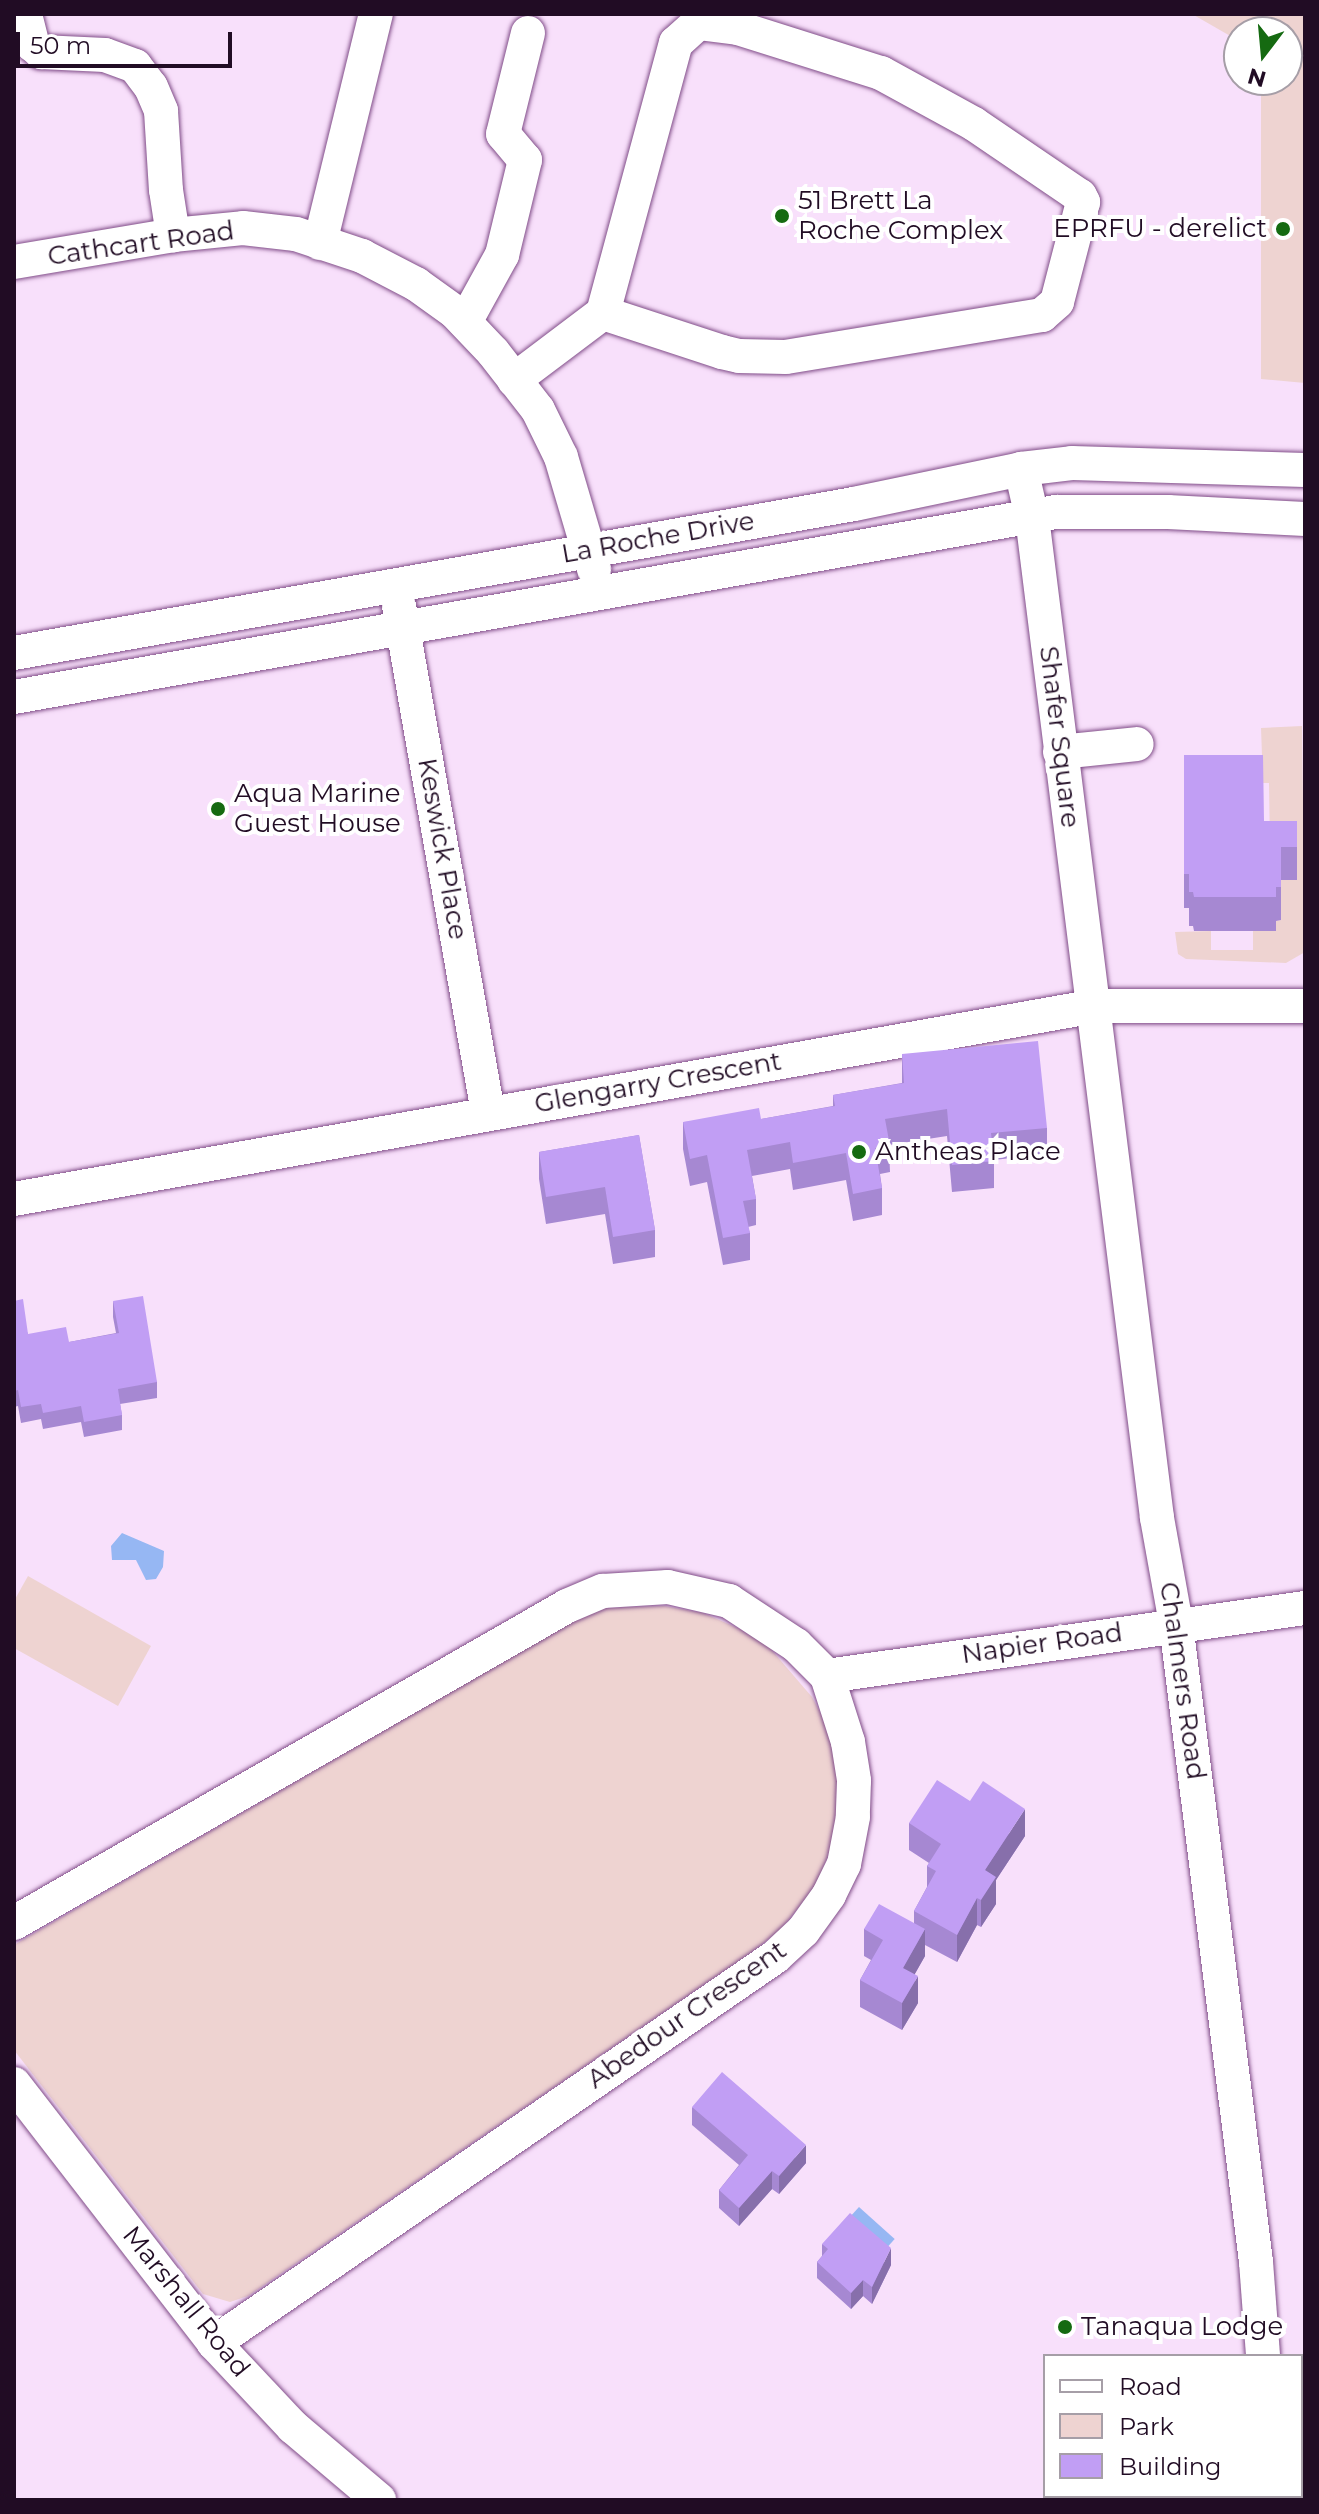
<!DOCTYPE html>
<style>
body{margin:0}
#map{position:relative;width:1319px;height:2514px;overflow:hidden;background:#f8e0fb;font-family:Montserrat,sans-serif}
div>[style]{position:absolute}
.green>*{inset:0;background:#eed3d1}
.water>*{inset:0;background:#96b7f3;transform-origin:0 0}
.roads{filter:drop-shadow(0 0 2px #804c88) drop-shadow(0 0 2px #804c88)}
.minor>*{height:34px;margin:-17px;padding:0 17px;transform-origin:17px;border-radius:17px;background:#fff}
.wall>*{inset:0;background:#a688d2}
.shaded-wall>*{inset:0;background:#876fab}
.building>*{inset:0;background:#c19ef4}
.dots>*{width:22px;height:22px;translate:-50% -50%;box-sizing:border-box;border:4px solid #fff;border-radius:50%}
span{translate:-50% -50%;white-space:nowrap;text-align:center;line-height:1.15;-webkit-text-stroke:8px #fff;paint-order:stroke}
.poi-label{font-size:26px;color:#210c24}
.left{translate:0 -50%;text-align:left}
.right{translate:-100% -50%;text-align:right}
.street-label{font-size:26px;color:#210c24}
.frame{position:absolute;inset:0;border:16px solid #210c24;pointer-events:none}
.legend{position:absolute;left:1043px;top:2354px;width:260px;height:144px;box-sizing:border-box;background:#fff;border:2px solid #a69ea7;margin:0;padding:10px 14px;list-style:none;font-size:24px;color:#210c24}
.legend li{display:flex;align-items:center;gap:16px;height:40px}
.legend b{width:40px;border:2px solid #a69ea7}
.north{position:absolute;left:1223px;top:16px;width:80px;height:80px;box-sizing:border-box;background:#fff;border:2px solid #a69ea7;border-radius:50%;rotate:196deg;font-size:22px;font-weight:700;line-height:32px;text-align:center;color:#210c24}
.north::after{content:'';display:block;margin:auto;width:28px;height:36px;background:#156a11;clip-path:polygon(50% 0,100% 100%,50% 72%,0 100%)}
.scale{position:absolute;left:16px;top:32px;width:216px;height:36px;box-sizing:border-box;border:4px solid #210c24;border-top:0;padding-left:10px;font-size:24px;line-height:28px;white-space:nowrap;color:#210c24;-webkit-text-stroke:6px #fff;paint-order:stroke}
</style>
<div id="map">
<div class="green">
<i style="clip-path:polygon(1192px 14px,1305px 14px,1305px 383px,1261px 379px,1261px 80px,1287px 80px,1287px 32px,1239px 32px,1239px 41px)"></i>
<i style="clip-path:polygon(1302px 726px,1305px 952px,1286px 963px,1186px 959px,1178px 954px,1175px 932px,1211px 931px,1211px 950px,1253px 950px,1253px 931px,1275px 930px,1275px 921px,1281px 920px,1281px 880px,1296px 880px,1297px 855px,1290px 847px,1270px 847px,1269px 783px,1263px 783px,1261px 728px)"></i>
<i style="clip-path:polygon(28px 1576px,151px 1646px,118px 1706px,14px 1648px,14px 1601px)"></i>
<i style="clip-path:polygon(664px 1606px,703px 1613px,740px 1629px,769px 1647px,812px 1697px,829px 1729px,840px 1793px,833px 1844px,815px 1887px,781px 1929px,753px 1951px,248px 2296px,230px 2302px,203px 2294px,14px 2050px,14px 1945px,580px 1617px,601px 1608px)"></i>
</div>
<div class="water">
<i style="clip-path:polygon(122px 1533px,164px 1551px,163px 1567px,156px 1579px,146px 1580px,136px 1560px,112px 1560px,111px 1546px)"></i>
<i style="left:859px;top:2207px;width:48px;height:21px;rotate:42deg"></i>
</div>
<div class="roads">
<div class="minor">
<i style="left:25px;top:14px;width:32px;rotate:76deg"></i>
<i style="left:33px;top:45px;width:11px;rotate:41deg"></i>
<i style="left:41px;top:52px;width:64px;rotate:2.7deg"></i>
<i style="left:105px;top:55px;width:32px;rotate:20deg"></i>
<i style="left:135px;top:66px;width:26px;rotate:53deg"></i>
<i style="left:151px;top:87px;width:26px;rotate:67deg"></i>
<i style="left:161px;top:111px;width:79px;rotate:86.4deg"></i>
<i style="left:166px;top:190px;width:46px;rotate:81.2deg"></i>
<i style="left:320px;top:243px;width:236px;rotate:-76.3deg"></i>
<i style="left:14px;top:262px;width:161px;rotate:-9.6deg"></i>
<i style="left:173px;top:235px;width:70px;rotate:-5.7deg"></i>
<i style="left:243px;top:228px;width:53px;rotate:6.5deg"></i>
<i style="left:296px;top:234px;width:70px;rotate:18.4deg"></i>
<i style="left:362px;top:256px;width:61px;rotate:27.4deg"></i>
<i style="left:416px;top:284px;width:48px;rotate:35.7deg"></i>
<i style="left:455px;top:312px;width:55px;rotate:46.5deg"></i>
<i style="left:493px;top:352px;width:73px;rotate:52.2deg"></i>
<i style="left:538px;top:410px;width:52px;rotate:63.9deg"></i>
<i style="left:561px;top:457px;width:117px;rotate:73.6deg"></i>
<i style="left:465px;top:322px;width:77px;rotate:-61.1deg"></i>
<i style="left:502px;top:255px;width:98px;rotate:-76.4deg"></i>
<i style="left:525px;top:160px;width:34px;rotate:-130deg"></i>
<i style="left:503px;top:134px;width:104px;rotate:-76.1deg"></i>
<i style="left:514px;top:380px;width:111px;rotate:-37deg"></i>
<i style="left:603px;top:313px;width:280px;rotate:-74.9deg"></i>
<i style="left:676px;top:43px;width:30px;rotate:-42deg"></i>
<i style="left:698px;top:23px;width:40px;rotate:7.1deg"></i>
<i style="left:738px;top:28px;width:150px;rotate:17.5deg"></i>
<i style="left:881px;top:73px;width:106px;rotate:28.7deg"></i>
<i style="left:974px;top:124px;width:128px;rotate:34.2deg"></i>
<i style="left:1080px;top:196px;width:7px;rotate:63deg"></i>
<i style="left:1083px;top:202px;width:103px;rotate:104.6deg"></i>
<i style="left:1057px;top:302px;width:20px;rotate:139deg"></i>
<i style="left:1042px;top:315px;width:259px;rotate:170.7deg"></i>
<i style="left:786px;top:357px;width:47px;rotate:-178.8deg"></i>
<i style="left:739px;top:356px;width:17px;rotate:-167deg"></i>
<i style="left:722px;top:352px;width:125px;rotate:-161.9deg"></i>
<i style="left:1021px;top:469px;width:49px;rotate:77.1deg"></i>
<i style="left:1032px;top:517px;width:1009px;rotate:82.88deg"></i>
<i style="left:1157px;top:1518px;width:108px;rotate:79.8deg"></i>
<i style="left:1176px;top:1624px;width:643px;rotate:82.85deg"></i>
<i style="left:1256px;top:2262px;width:94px;rotate:85.7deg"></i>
<i style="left:399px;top:606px;width:515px;rotate:80.04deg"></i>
<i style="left:14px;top:653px;width:853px;rotate:-10.06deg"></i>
<i style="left:854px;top:504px;width:171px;rotate:-11.8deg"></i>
<i style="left:1021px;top:469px;width:51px;rotate:-6.7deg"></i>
<i style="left:1072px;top:463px;width:233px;rotate:1.7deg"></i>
<i style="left:14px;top:697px;width:1058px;rotate:-10.07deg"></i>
<i style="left:1056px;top:512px;width:112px"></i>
<i style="left:1168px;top:512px;width:137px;rotate:2.9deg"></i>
<i style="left:1060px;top:752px;width:77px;rotate:-5.9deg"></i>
<i style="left:14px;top:1199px;width:1098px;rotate:-10.12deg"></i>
<i style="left:1095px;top:1006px;width:210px"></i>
<i style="left:827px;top:1676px;width:483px;rotate:-8.1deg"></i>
<i style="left:14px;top:1923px;width:637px;rotate:-29.82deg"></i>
<i style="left:567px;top:1606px;width:39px;rotate:-23deg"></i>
<i style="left:603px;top:1591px;width:65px;rotate:-3.5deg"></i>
<i style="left:668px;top:1587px;width:63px;rotate:12.9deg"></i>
<i style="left:729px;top:1601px;width:80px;rotate:33.3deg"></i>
<i style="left:796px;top:1645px;width:44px;rotate:45deg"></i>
<i style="left:827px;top:1676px;width:69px;rotate:72.3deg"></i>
<i style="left:848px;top:1742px;width:39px;rotate:81deg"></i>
<i style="left:854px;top:1781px;width:36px;rotate:92deg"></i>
<i style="left:853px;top:1817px;width:48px;rotate:100.8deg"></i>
<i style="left:844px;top:1864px;width:34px;rotate:116deg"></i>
<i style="left:829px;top:1895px;width:44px;rotate:125.8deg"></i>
<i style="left:803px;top:1931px;width:38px;rotate:137deg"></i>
<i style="left:775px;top:1957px;width:681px;rotate:145.47deg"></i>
<i style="left:14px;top:2084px;width:327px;rotate:52.3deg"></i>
<i style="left:214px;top:2343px;width:115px;rotate:46.8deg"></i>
<i style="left:293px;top:2427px;width:113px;rotate:40.3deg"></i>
<i style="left:1301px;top:2434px;width:5px;rotate:-37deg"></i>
<i style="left:1244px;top:2500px;width:4px;rotate:-63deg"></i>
</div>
</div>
<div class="wall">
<i style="clip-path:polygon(1184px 755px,1264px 821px,1297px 821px,1297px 880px,1281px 880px,1281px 920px,1276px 921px,1276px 931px,1194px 931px,1193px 926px,1189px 926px,1189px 908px,1184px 908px)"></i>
<i style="clip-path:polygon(902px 1054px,1047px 1128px,1047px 1154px,994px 1160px,994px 1188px,952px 1192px,947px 1136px,889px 1145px,890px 1172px,880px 1174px,882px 1188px,882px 1215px,853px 1221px,846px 1180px,793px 1190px,790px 1169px,752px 1176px,756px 1199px,756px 1225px,748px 1227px,750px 1233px,750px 1260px,723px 1265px,707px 1182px,690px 1186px,683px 1149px,683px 1122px,761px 1119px,833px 1106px,833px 1095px,902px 1083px)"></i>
<i style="clip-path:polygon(639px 1135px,655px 1230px,655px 1257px,613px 1264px,605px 1214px,546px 1224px,539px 1179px,539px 1152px)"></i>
<i style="clip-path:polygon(14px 1301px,28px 1334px,69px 1342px,116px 1333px,113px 1317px,113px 1301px,157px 1382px,157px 1398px,120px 1404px,122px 1415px,122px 1430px,84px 1437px,81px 1422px,43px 1429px,41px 1419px,21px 1423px,18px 1406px,14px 1407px)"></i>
<i style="clip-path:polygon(909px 1823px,1025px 1836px,996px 1880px,996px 1904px,981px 1927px,977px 1925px,957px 1962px,925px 1945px,925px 1956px,914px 1975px,918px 2003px,902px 2030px,860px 2007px,860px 1980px,871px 1960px,864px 1956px,864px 1929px,914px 1923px,914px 1911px,927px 1887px,927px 1866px,929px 1863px,909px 1850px)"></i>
<i style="clip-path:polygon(692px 2107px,806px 2163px,779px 2194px,772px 2189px,739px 2226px,719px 2208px,719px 2190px,739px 2165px,692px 2125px)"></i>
<i style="clip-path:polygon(822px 2244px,891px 2265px,872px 2304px,863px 2296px,851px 2309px,817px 2278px,817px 2262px,822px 2256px)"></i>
</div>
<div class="shaded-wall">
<i style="clip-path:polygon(1025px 1809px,1025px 1836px,996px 1880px,996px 1904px,981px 1927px,981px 1900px,985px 1870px)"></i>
<i style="clip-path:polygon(977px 1898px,977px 1925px,957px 1962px,957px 1935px)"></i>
<i style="clip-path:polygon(925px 1929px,925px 1956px,903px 1995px,903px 1968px)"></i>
<i style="clip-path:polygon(918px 1976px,918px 2003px,902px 2030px,902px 2003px)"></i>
<i style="clip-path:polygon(806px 2145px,806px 2163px,779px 2194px,779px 2176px)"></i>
<i style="clip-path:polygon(772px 2171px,772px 2189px,739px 2226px,739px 2208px)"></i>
<i style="clip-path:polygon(891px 2248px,891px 2265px,872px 2304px,872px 2287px)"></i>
<i style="clip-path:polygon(863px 2280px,863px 2296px,851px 2309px,851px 2293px)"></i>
</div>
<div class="building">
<i style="clip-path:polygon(1184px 755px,1263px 755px,1264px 821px,1297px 821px,1297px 847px,1281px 847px,1281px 887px,1276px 887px,1276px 897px,1194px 897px,1193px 892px,1189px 892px,1189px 874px,1184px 874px)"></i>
<i style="clip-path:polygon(1038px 1041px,1047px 1128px,991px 1133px,994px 1161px,952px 1165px,947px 1109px,885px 1119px,890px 1146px,875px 1148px,882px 1188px,853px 1194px,846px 1153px,793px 1163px,790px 1142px,747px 1150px,756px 1199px,743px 1201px,750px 1233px,723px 1238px,707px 1155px,690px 1159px,683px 1122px,759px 1108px,761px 1119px,835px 1106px,833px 1095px,904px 1083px,902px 1054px)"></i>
<i style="clip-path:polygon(639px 1135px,655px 1230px,613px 1237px,605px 1187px,546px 1197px,539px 1152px)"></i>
<i style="clip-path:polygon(143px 1296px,157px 1382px,118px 1389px,122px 1415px,84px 1422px,81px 1406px,43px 1413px,41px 1404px,21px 1407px,18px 1390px,14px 1391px,14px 1301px,23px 1299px,28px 1334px,66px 1327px,69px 1342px,119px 1333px,113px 1301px)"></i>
<i style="clip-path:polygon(937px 1780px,970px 1801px,983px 1781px,1025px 1809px,985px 1870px,996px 1877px,981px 1900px,977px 1898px,957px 1935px,914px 1911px,936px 1871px,927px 1866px,941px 1844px,909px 1823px)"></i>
<i style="clip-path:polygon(879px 1904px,925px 1929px,903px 1968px,918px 1976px,902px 2003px,860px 1980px,883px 1940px,864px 1929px)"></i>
<i style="clip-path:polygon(722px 2072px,806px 2145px,779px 2176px,772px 2171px,739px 2208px,719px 2190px,748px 2155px,692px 2107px)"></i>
<i style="clip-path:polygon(850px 2213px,891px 2248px,872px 2287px,863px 2280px,851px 2293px,817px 2262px,828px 2249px,822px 2244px)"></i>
</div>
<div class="dots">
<i style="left:782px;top:216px;background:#156a11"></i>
<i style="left:1283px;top:229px;background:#156a11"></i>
<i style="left:218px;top:809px;background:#156a11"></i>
<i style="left:859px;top:1152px;background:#156a11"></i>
<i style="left:1065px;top:2327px;background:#156a11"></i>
</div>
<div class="poi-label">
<span class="left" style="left:798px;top:216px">51 Brett La<br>Roche Complex</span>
<span class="right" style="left:1267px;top:229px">EPRFU - derelict</span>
<span class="left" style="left:234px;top:809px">Aqua Marine<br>Guest House</span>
<span class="left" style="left:875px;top:1152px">Antheas Place</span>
<span class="left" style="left:1081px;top:2327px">Tanaqua Lodge</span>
</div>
<div class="street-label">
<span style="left:141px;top:244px;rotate:-8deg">Cathcart Road</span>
<span style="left:658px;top:538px;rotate:-10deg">La Roche Drive</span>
<span style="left:1059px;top:737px;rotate:83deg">Shafer Square</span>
<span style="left:442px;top:849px;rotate:80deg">Keswick Place</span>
<span style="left:658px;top:1083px;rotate:-10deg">Glengarry Crescent</span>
<span style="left:1042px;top:1644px;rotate:-8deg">Napier Road</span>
<span style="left:1182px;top:1681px;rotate:82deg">Chalmers Road</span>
<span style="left:687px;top:2015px;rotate:-35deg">Abedour Crescent</span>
<span style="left:186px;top:2302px;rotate:51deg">Marshall Road</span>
</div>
<div class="frame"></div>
<ul class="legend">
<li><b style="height:10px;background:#fff"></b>Road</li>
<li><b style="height:22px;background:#eed3d1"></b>Park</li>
<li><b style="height:22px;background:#c19ef4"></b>Building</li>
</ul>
<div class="north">N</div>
<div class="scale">50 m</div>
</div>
